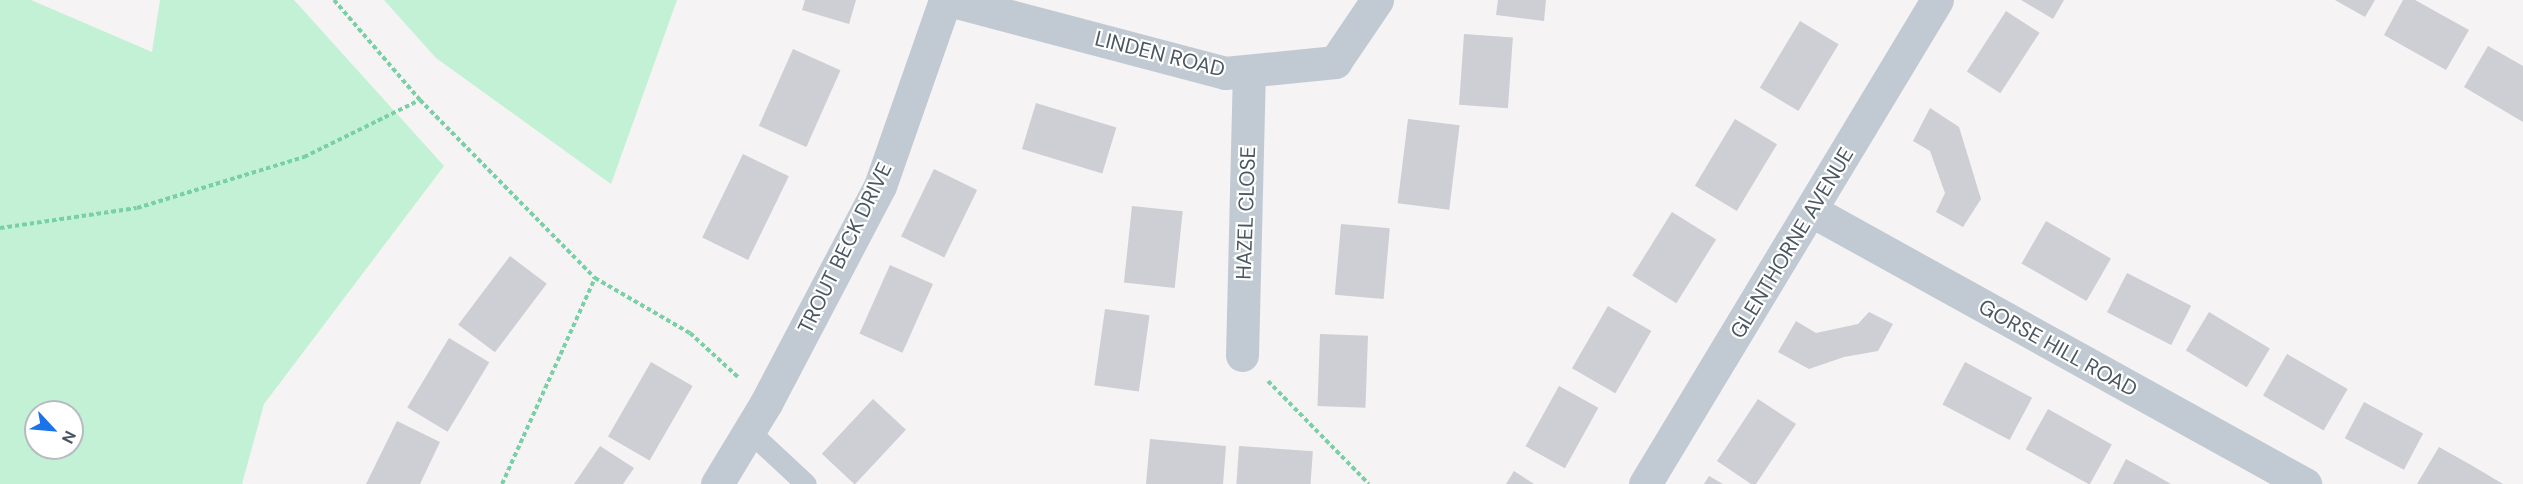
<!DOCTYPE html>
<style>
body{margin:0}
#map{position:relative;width:2523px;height:484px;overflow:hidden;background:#f5f3f3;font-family:"DM Sans",sans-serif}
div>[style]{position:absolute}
.green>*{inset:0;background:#c3f1d5}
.building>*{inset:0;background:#cdcfd5;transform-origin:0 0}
.path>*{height:4px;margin-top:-2px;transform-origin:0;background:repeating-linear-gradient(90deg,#7ad0a6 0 4.5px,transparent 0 7.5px)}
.lane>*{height:21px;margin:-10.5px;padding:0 10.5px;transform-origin:10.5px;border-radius:10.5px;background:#c1cad2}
.street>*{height:33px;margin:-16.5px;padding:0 16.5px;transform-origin:16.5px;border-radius:16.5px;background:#c1cad2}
span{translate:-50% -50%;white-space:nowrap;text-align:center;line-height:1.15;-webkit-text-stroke:4.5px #fff;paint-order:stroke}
.street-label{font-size:21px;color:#4a5661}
.north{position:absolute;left:24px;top:400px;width:60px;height:60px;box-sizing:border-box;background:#fff;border:2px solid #b7bbc0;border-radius:50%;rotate:116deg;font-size:16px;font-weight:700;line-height:24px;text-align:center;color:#4a5661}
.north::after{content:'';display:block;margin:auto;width:21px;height:27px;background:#1a73e8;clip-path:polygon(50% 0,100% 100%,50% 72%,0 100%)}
</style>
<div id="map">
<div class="green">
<i style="clip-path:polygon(evenodd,0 0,31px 0,152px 52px,160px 0,294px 0,444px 166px,264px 404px,242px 484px,0 484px,0 0,36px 412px,72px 412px,72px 448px,36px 448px,36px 412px)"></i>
<i style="clip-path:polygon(384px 0,677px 0,611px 184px,436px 58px)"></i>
</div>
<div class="building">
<i style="clip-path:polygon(805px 0,856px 0,849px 24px,802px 10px)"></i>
<i style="clip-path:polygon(1498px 0,1546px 0,1544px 21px,1496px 15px)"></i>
<i style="clip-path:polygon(2021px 0,2064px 0,2053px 19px)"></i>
<i style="clip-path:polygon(2335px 0,2375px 0,2365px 17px)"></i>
<i style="clip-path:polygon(2403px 0,2415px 0,2469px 30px,2446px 70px,2384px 35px)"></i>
<i style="left:2006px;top:11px;width:40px;height:72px;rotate:33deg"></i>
<i style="left:1800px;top:21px;width:45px;height:78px;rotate:31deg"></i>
<i style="left:1464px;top:34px;width:49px;height:71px;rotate:4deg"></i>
<i style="clip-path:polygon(2488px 46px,2523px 66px,2523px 122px,2464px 87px)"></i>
<i style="left:793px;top:49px;width:52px;height:84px;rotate:24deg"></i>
<i style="left:1036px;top:103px;width:84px;height:48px;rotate:17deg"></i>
<i style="clip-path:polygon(1930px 108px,1959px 127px,1981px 199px,1963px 227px,1936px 212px,1945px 193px,1930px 151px,1913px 141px)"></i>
<i style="left:1408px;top:119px;width:52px;height:85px;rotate:7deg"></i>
<i style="left:1735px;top:119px;width:49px;height:78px;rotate:31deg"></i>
<i style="left:743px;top:154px;width:51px;height:93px;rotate:26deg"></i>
<i style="left:934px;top:169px;width:48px;height:75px;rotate:26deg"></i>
<i style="left:1132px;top:206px;width:51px;height:77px;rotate:6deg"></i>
<i style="left:1672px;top:212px;width:52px;height:75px;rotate:32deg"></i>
<i style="left:2046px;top:221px;width:75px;height:49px;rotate:30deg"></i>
<i style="left:1341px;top:224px;width:49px;height:71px;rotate:5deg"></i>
<i style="left:510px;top:256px;width:46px;height:86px;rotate:37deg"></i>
<i style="left:890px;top:265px;width:47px;height:75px;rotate:24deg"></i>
<i style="left:2127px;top:273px;width:72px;height:44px;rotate:27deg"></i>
<i style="left:1608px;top:306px;width:50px;height:72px;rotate:30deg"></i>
<i style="left:1105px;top:309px;width:45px;height:77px;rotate:8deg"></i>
<i style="clip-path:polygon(1869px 312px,1893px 324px,1878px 351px,1844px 357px,1809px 369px,1778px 352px,1796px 321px,1816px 333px,1858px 324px)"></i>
<i style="left:2209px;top:312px;width:71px;height:45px;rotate:31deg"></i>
<i style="left:1320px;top:334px;width:48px;height:72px;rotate:2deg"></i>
<i style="left:449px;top:338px;width:47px;height:81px;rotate:31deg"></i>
<i style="left:2287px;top:354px;width:70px;height:48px;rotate:30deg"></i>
<i style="left:651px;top:362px;width:48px;height:86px;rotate:30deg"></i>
<i style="left:1965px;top:362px;width:76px;height:48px;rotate:28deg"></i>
<i style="left:1559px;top:386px;width:45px;height:69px;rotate:29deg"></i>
<i style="left:873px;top:399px;width:45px;height:75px;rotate:43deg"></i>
<i style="clip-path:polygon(1758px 399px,1796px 424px,1756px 484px,1751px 484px,1717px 461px)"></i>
<i style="left:2364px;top:402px;width:67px;height:41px;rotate:28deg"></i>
<i style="left:2048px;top:409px;width:73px;height:46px;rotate:29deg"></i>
<i style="clip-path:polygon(397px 421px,440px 442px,420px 484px,366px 484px)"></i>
<i style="clip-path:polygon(1150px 439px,1226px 446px,1223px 484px,1146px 484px)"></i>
<i style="clip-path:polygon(600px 446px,634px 468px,623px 484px,574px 484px)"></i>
<i style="left:1239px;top:446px;width:74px;height:38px;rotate:4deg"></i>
<i style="clip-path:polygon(2439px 447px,2471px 465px,2503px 484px,2417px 484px)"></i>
<i style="clip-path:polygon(2126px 459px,2157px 476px,2171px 484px,2113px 484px)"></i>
<i style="clip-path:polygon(1514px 471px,1534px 484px,1506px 484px)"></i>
<i style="clip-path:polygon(1709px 476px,1723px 484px,1704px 484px)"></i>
</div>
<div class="path">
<i style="left:334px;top:0;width:132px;rotate:49.3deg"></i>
<i style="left:420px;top:100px;width:250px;rotate:45.5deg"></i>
<i style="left:0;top:228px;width:138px;rotate:-8.3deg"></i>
<i style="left:137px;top:208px;width:175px;rotate:-17deg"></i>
<i style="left:304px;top:157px;width:129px;rotate:-26.2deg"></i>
<i style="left:1268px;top:381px;width:144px;rotate:45.6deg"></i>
<i style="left:502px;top:484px;width:226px;rotate:-65.7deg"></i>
<i style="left:595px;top:278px;width:110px;rotate:30.1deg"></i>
<i style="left:690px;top:333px;width:65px;rotate:42.5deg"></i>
</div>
<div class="lane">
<i style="left:750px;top:432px;width:76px;rotate:42.9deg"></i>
</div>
<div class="street">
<i style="left:949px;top:0;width:285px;rotate:14.8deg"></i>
<i style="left:1225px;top:73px;width:111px;rotate:-5.7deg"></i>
<i style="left:1335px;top:62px;width:75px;rotate:-55.9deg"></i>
<i style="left:1812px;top:211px;width:564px;rotate:28.98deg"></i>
<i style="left:1242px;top:355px;width:284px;rotate:-88.6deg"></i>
<i style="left:717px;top:484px;width:95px;rotate:-58.8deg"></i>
<i style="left:766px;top:403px;width:245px;rotate:-62.3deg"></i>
<i style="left:880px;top:186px;width:197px;rotate:-70.7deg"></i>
<i style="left:1645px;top:484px;width:565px;rotate:-58.9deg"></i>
</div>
<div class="street-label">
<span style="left:1160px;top:54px;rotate:14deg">LINDEN ROAD</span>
<span style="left:1246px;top:213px;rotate:-88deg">HAZEL CLOSE</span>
<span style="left:1792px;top:243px;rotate:-59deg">GLENTHORNE AVENUE</span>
<span style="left:845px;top:248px;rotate:-64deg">TROUT BECK DRIVE</span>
<span style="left:2058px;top:348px;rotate:29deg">GORSE HILL ROAD</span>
</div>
<div class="north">N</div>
</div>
